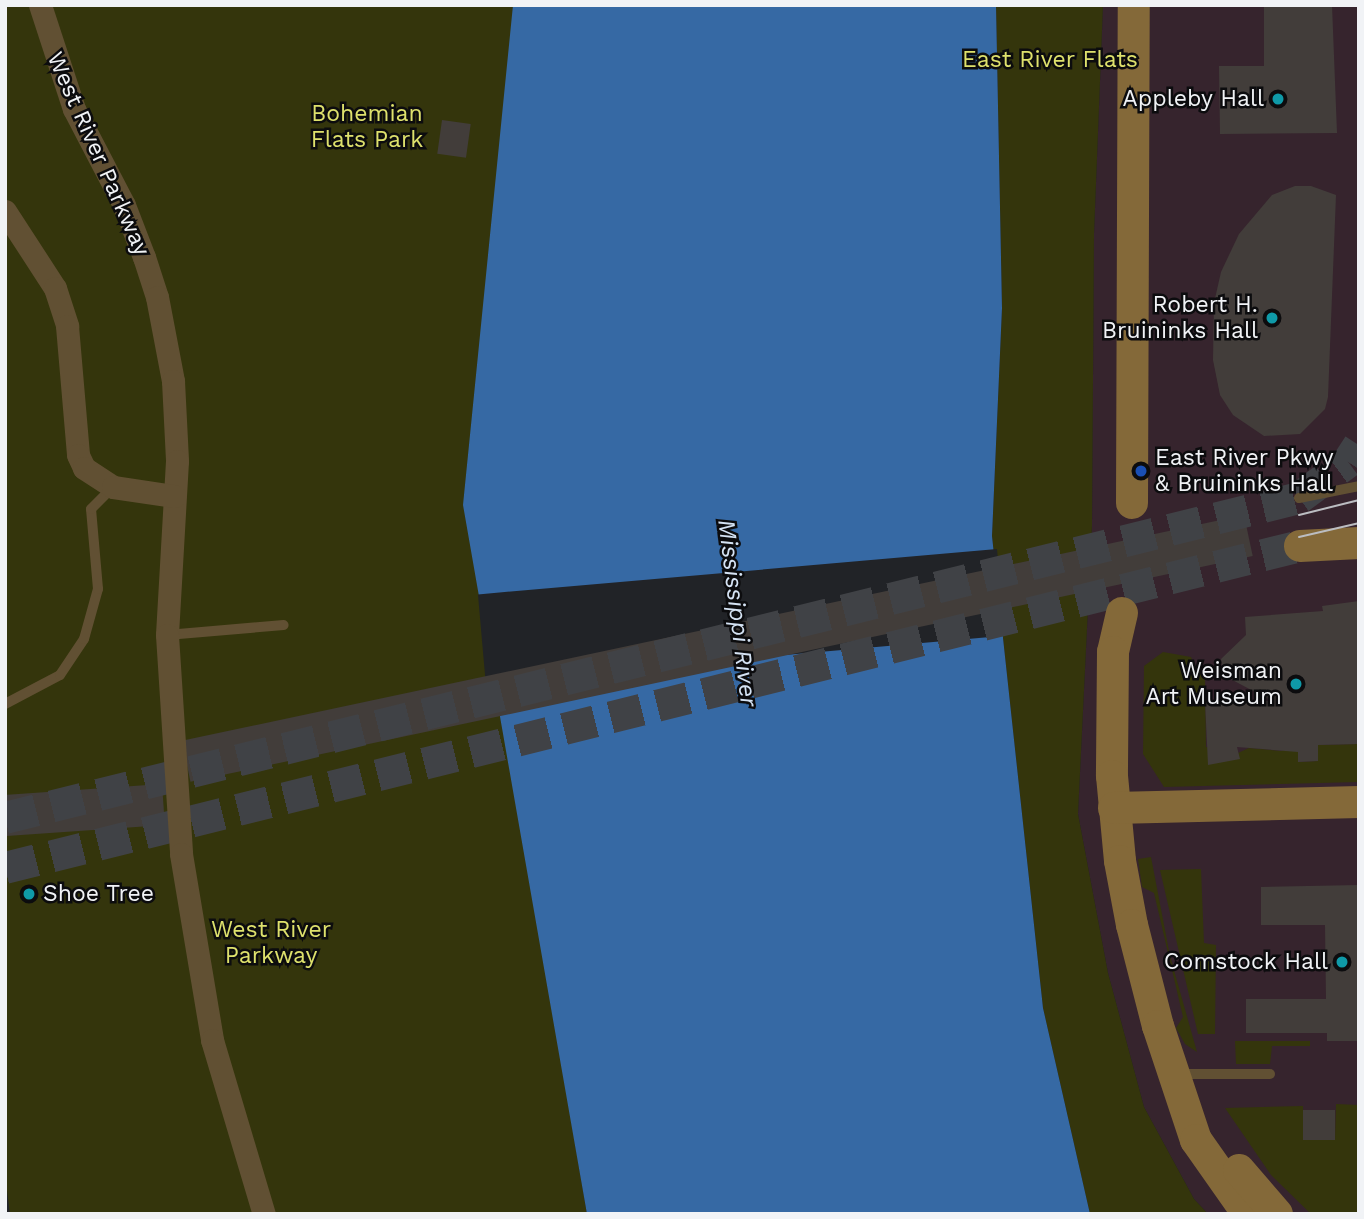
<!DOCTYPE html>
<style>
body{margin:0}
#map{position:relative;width:1364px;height:1219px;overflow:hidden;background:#212327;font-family:"Work Sans",sans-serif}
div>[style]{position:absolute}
.education>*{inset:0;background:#36242d}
.green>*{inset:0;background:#34350c}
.water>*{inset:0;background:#3669a4}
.pier>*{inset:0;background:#212327;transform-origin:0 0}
.building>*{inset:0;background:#423d3a;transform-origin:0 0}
.secondary-tunnel>*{height:32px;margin-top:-16px;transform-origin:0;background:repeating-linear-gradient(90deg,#404246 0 32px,transparent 0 48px)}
.lane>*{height:10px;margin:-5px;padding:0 5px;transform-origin:5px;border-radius:5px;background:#615033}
.street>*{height:23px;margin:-11.5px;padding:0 11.5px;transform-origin:11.5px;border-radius:11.5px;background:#615033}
.secondary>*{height:32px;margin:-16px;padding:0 16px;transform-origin:16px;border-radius:16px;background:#846939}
.tram>*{height:2px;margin:-1px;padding:0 1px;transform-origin:1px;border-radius:1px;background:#bbbdc1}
.dots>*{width:19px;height:19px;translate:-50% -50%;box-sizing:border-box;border:4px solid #0c0c0e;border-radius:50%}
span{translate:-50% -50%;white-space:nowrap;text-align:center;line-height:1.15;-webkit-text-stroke:5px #0c0c0e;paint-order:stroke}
.park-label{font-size:23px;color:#dee16c}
.poi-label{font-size:23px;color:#f1f3f6}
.right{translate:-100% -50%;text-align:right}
.left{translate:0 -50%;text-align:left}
.street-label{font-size:23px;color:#f1f3f6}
.water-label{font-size:24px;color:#d5e3f4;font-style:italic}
.frame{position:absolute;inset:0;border:7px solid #f1f3f6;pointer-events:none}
</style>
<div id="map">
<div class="education">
<i style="clip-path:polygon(1103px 5px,1359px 5px,1359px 1214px,1208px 1214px,1194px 1199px,1144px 1107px,1108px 973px,1078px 814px,1092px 525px,1094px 234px)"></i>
</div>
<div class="green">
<i style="clip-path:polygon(5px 5px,513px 5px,497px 683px,587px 1214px,10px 1214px,5px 1175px)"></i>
<i style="clip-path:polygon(996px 5px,1103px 5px,1094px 234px,1092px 525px,1078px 814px,1108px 973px,1144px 1107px,1194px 1199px,1208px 1214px,1090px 1214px,1043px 1008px,992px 536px,1002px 308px)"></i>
<i style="clip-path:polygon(1163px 652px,1191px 657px,1198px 674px,1205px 674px,1206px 747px,1238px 753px,1249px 748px,1282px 751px,1284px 744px,1298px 745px,1298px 762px,1318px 761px,1318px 745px,1359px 744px,1359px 782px,1164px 787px,1143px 754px,1144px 666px)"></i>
<i style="clip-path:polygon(1151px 857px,1170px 956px,1197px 1052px,1185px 1044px,1176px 1028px,1183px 1017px,1154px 893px,1142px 887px,1138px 859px)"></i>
<i style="clip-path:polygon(1201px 869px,1204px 943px,1216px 945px,1215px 1034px,1198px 1034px,1160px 870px)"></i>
<i style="clip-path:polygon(1235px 1041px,1310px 1041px,1310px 1046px,1272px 1046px,1270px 1064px,1236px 1064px)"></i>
<i style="clip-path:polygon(1336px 1104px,1359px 1105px,1359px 1214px,1311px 1214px,1271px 1175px,1225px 1108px,1303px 1106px,1304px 1140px,1335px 1140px)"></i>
</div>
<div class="water">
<i style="clip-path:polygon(513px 5px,996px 5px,1002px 308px,992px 536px,1043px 1008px,1090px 1214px,587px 1214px,463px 505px)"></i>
</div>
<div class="pier">
<i style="left:997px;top:549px;width:87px;height:521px;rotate:85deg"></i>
</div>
<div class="building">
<i style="clip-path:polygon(1264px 5px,1332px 5px,1337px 133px,1220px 134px,1219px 66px,1264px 66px)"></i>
<i style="left:442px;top:120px;width:29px;height:34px;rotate:8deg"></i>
<i style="clip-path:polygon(1295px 186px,1311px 186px,1336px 195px,1328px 397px,1325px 409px,1300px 434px,1264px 436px,1233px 415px,1220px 395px,1213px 360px,1214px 303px,1221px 272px,1239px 234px,1272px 195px)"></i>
<i style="left:1244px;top:515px;width:42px;height:1086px;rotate:78deg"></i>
<i style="clip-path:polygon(1359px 601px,1359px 744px,1318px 745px,1318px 761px,1298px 762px,1298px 752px,1237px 747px,1240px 759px,1208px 765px,1205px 701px,1272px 701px,1223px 675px,1221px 659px,1246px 635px,1245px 617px,1323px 611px,1322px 606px)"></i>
<i style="left:162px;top:784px;width:41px;height:162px;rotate:86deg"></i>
<i style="clip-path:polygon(1359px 885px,1359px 1041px,1327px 1041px,1327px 1033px,1246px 1033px,1246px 999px,1326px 999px,1325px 925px,1261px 925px,1261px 887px)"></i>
<i style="left:1303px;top:1110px;width:32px;height:30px"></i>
</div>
<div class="secondary-tunnel">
<i style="left:5px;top:818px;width:1333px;rotate:-13.89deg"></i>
<i style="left:1299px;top:498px;width:61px;rotate:-36.3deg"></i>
<i style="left:1348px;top:462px;width:20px;rotate:-57deg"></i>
<i style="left:5px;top:868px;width:1334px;rotate:-13.96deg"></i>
</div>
<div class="lane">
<i style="left:1299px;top:498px;width:61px;rotate:-11.3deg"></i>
<i style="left:167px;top:635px;width:117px;rotate:-4.9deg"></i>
<i style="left:5px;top:704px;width:62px;rotate:-27.8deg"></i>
<i style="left:60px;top:675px;width:43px;rotate:-56.3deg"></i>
<i style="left:84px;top:639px;width:52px;rotate:-74.4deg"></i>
<i style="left:98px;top:589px;width:80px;rotate:-95deg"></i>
<i style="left:91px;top:509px;width:31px;rotate:-45deg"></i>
<i style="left:1179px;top:1074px;width:91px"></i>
</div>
<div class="street">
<i style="left:40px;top:5px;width:109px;rotate:71.9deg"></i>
<i style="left:74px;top:109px;width:108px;rotate:62.5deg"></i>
<i style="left:124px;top:205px;width:56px;rotate:69deg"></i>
<i style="left:144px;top:257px;width:42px;rotate:72deg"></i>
<i style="left:157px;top:297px;width:86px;rotate:79.2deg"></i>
<i style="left:173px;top:381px;width:80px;rotate:87.1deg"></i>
<i style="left:177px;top:461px;width:174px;rotate:93.3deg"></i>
<i style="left:167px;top:635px;width:219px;rotate:86.3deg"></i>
<i style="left:181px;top:854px;width:189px;rotate:80.5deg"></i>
<i style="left:212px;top:1040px;width:182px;rotate:73.4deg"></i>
<i style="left:5px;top:211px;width:92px;rotate:57deg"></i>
<i style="left:55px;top:288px;width:40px;rotate:72deg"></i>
<i style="left:67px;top:326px;width:129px;rotate:85.1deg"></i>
<i style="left:78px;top:455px;width:14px;rotate:65deg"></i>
<i style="left:84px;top:468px;width:35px;rotate:33deg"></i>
<i style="left:113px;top:487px;width:62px;rotate:8.4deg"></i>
</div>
<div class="secondary">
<i style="left:1132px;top:503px;width:498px;rotate:-89.8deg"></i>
<i style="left:1300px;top:546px;width:59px;rotate:-2.9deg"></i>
<i style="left:1122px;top:613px;width:40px;rotate:103deg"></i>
<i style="left:1113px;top:652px;width:124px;rotate:90.5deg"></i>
<i style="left:1112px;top:776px;width:85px;rotate:84.6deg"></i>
<i style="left:1120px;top:861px;width:65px;rotate:79.4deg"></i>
<i style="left:1132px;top:925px;width:104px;rotate:75.6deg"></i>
<i style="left:1158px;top:1026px;width:120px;rotate:71.6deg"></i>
<i style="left:1196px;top:1140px;width:90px;rotate:54.9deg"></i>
<i style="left:1114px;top:808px;width:245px;rotate:-1.4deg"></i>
<i style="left:1239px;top:1170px;width:58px;rotate:49.2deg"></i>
</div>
<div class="tram">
<i style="left:1299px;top:515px;width:62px;rotate:-14deg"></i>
<i style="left:1299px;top:537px;width:62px;rotate:-13.1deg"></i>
</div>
<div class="dots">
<i style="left:1278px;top:99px;background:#0f9aa8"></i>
<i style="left:1272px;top:318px;background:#0f9aa8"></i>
<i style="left:1141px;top:471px;background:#1a4fb4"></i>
<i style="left:1296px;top:684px;background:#0f9aa8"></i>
<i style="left:29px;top:894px;background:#0f9aa8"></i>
<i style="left:1342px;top:962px;background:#0f9aa8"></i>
</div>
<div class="park-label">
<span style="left:1050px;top:60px">East River Flats</span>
<span style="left:367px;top:127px">Bohemian<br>Flats Park</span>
<span style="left:271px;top:943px">West River<br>Parkway</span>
</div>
<div class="poi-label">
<span class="right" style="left:1264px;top:99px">Appleby Hall</span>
<span class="right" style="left:1258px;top:318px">Robert H.<br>Bruininks Hall</span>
<span class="left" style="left:1155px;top:471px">East River Pkwy<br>&amp; Bruininks Hall</span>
<span class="right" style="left:1282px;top:684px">Weisman<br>Art Museum</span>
<span class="left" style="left:43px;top:894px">Shoe Tree</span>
<span class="right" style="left:1328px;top:962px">Comstock Hall</span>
</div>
<div class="street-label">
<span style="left:98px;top:154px;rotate:66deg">West River Parkway</span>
</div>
<div class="water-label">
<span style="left:737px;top:613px;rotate:83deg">Mississippi River</span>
</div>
<div class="frame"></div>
</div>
